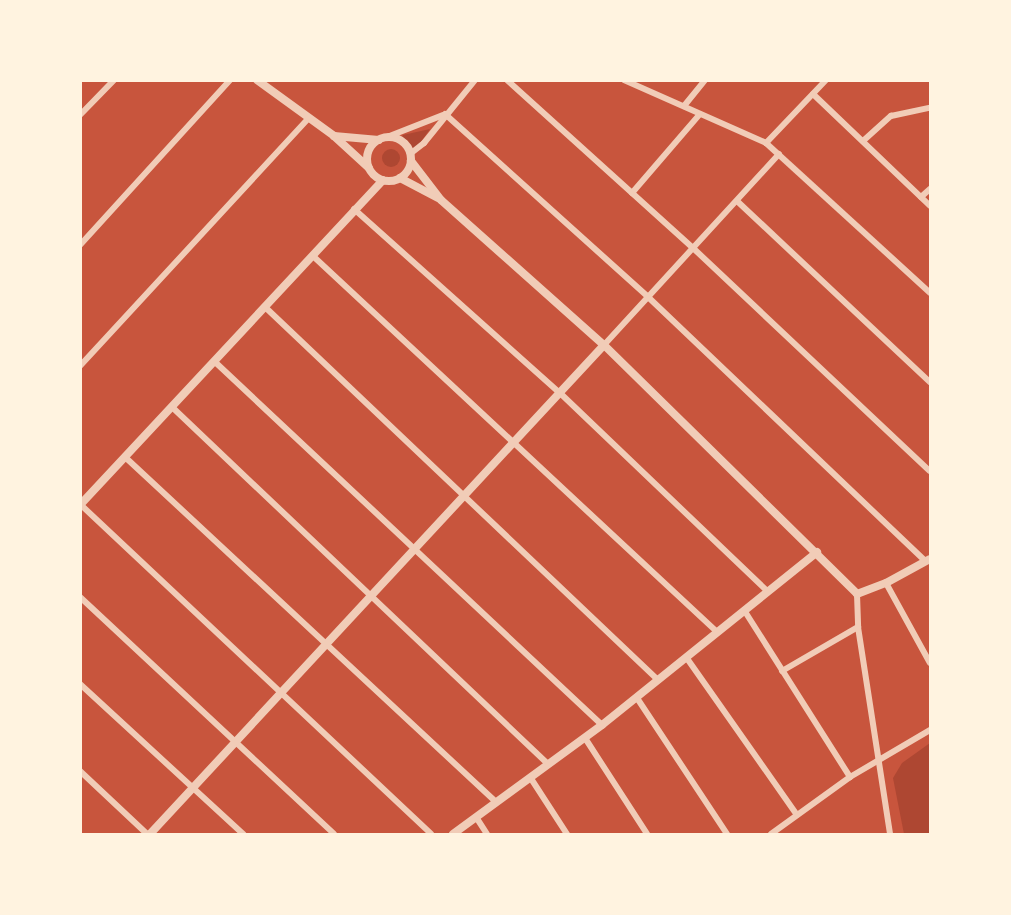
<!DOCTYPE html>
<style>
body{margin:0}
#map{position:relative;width:1011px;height:915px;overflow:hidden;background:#c8553d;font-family:Mulish,sans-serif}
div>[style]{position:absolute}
.green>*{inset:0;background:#ae4732}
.round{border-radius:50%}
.minor>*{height:6px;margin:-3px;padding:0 3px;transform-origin:3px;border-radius:3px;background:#f1ccb7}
.tertiary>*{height:8px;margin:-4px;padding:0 4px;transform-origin:4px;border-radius:4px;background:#f1ccb7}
.tertiary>.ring{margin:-4px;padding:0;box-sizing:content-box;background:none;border:8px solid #f1ccb7;border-radius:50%}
span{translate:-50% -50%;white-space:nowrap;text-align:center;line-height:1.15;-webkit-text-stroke:7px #fff3e0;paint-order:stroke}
.frame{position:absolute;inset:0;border:82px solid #fff3e0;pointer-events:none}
</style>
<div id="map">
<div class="green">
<i style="clip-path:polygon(430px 129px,414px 152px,401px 139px,403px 135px)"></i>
<i class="round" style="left:382px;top:149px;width:18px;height:18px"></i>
<i style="clip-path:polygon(930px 743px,930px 834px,904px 834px,893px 778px,902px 763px)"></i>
</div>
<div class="minor">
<i style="left:507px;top:80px;width:251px;rotate:42.1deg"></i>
<i style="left:693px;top:248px;width:325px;rotate:43.3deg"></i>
<i style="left:624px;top:80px;width:155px;rotate:23.9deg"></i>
<i style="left:766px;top:143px;width:222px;rotate:42.4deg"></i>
<i style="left:813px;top:94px;width:162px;rotate:43.7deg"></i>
<i style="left:684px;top:106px;width:33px;rotate:-51deg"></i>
<i style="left:445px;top:114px;width:272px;rotate:42deg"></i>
<i style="left:647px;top:296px;width:385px;rotate:43.6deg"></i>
<i style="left:80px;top:115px;width:49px;rotate:-45.8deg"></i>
<i style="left:387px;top:137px;width:60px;rotate:-21.4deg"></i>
<i style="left:863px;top:141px;width:38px;rotate:-42deg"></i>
<i style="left:891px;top:116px;width:40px;rotate:-12deg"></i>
<i style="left:766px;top:143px;width:87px;rotate:-46.4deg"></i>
<i style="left:410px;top:154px;width:18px;rotate:-38deg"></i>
<i style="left:424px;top:143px;width:81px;rotate:-51deg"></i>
<i style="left:632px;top:193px;width:104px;rotate:-49.3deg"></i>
<i style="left:921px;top:197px;width:12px;rotate:-42deg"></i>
<i style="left:737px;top:201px;width:265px;rotate:43.2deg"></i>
<i style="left:354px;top:209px;width:276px;rotate:41.8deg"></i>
<i style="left:560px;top:393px;width:285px;rotate:43.7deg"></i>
<i style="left:80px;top:245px;width:223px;rotate:-47.7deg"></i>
<i style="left:313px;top:256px;width:550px;rotate:42.94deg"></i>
<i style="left:265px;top:307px;width:542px;rotate:43.5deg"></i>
<i style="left:604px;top:345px;width:259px;rotate:-47.5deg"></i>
<i style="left:214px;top:361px;width:532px;rotate:43.17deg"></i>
<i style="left:80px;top:366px;width:336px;rotate:-47.3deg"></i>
<i style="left:172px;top:407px;width:518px;rotate:43.52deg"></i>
<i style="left:125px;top:457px;width:507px;rotate:42.92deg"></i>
<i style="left:81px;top:505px;width:480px;rotate:43.2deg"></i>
<i style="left:886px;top:583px;width:91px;rotate:61.2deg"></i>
<i style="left:857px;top:594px;width:33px;rotate:88deg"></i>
<i style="left:858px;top:627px;width:209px;rotate:81.2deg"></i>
<i style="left:80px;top:597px;width:347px;rotate:43deg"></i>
<i style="left:744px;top:610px;width:198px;rotate:57.6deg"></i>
<i style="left:686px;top:657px;width:193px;rotate:54.9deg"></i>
<i style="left:782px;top:671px;width:88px;rotate:-30.1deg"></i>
<i style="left:80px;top:684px;width:222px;rotate:42.6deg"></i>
<i style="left:637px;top:698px;width:163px;rotate:56.5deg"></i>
<i style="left:585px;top:738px;width:114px;rotate:57.1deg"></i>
<i style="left:80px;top:771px;width:92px;rotate:43.2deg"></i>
<i style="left:530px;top:777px;width:68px;rotate:57deg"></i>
<i style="left:476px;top:817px;width:20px;rotate:57deg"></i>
<i style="left:771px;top:834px;width:97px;rotate:-35.8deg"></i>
<i style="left:850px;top:777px;width:93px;rotate:-30.4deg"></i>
</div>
<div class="tertiary">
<i style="left:257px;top:80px;width:95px;rotate:36deg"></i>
<i style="left:334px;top:136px;width:47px;rotate:42.4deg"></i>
<i style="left:334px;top:136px;width:45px;rotate:5.1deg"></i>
<i class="ring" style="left:367px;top:137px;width:36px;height:36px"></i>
<i style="left:411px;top:161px;width:49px;rotate:52.4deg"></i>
<i style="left:441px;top:200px;width:218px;rotate:41.7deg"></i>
<i style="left:604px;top:345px;width:355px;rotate:44.5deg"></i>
<i style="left:857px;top:594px;width:31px;rotate:-21deg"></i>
<i style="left:886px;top:583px;width:50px;rotate:-28.6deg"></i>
<i style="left:400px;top:178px;width:43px;rotate:27.8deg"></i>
<i style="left:80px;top:505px;width:444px;rotate:-47deg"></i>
<i style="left:150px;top:834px;width:667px;rotate:-47.13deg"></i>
<i style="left:453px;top:834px;width:185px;rotate:-36.2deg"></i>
<i style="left:602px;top:725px;width:276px;rotate:-38.8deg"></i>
</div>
<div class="frame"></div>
</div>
